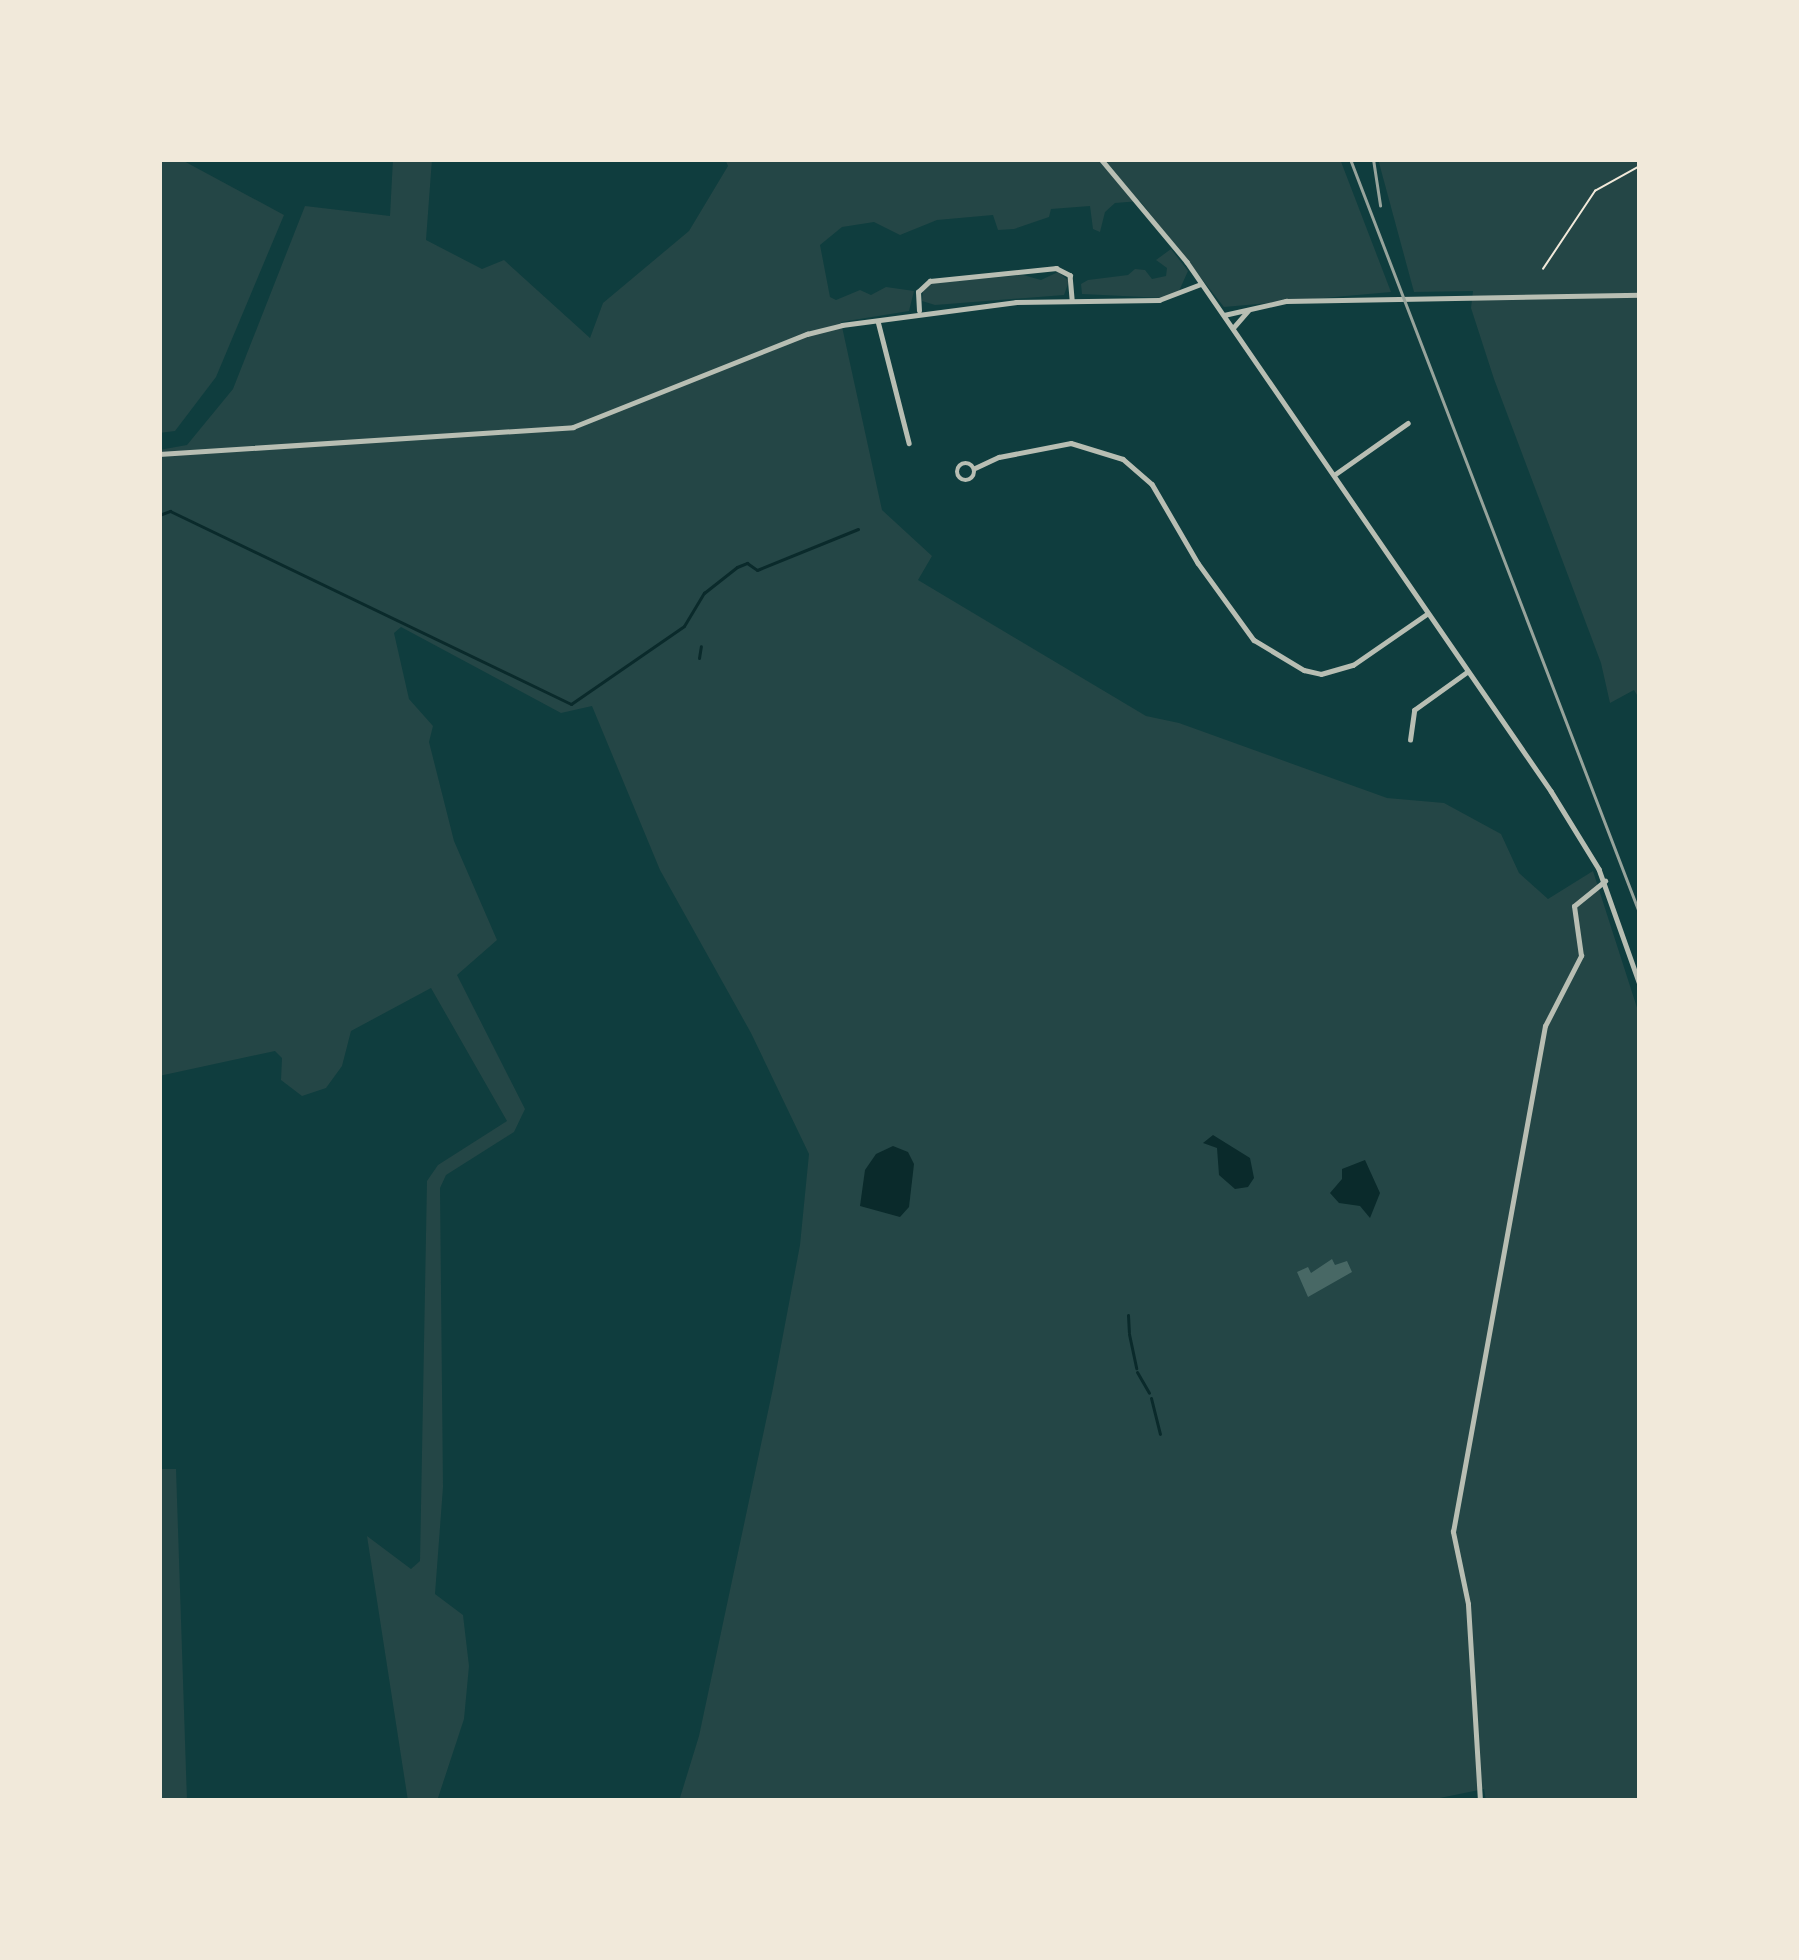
<!DOCTYPE html>
<style>
body{margin:0}
#map{position:relative;width:1799px;height:1960px;overflow:hidden;background:#0f3d3e;font-family:Figtree,sans-serif}
div>[style]{position:absolute}
.green>*{inset:0;background:#244646}
.water>*{inset:0;background:#0a2a2b}
.stream>*{height:3px;margin:-1.5px;padding:0 1.5px;transform-origin:1.5px;border-radius:1.5px;background:#0a2a2b}
.building>*{inset:0;background:#486865}
.path>*{height:1.5px;margin:-0.75px;padding:0 0.75px;transform-origin:0.75px;border-radius:0.75px;background:#f1e9da}
.minor>*{height:4.5px;margin:-2.25px;padding:0 2.25px;transform-origin:2.25px;border-radius:2.25px;background:#b8beb3}
.minor>.ring{margin:-2.25px;padding:0;box-sizing:content-box;background:none;border:4.5px solid #b8beb3;border-radius:50%}
.tertiary>*{height:4.5px;margin:-2.25px;padding:0 2.25px;transform-origin:2.25px;border-radius:2.25px;background:#b8beb3}
.rail>*{height:3px;margin:-1.5px;padding:0 1.5px;transform-origin:1.5px;border-radius:1.5px;background:#97a49c}
span{translate:-50% -50%;white-space:nowrap;text-align:center;line-height:1.15;-webkit-text-stroke:9px #f1e9da;paint-order:stroke}
.frame{position:absolute;inset:0;border:162px solid #f1e9da;pointer-events:none}
</style>
<div id="map">
<div class="green">
<i style="clip-path:polygon(159px 159px,180px 159px,284px 215px,216px 377px,175px 431px,159px 433px)"></i>
<i style="clip-path:polygon(393px 159px,432px 159px,426px 240px,482px 269px,504px 260px,590px 338px,603px 303px,689px 231px,728px 166px,725px 159px,1340px 159px,1391px 292px,1224px 307px,1140px 201px,1115px 203px,1105px 212px,1100px 232px,1093px 229px,1090px 206px,1051px 209px,1049px 217px,1014px 229px,998px 230px,993px 215px,937px 220px,900px 235px,874px 222px,842px 227px,820px 245px,830px 297px,836px 300px,860px 290px,871px 295px,886px 287px,914px 291px,909px 311px,841px 322px,882px 510px,932px 556px,918px 580px,1146px 716px,1179px 723px,1387px 798px,1444px 803px,1501px 834px,1519px 873px,1548px 899px,1593px 871px,1640px 1017px,1640px 1801px,1486px 1801px,1484px 1789px,1425px 1801px,679px 1801px,699px 1736px,773px 1388px,800px 1245px,809px 1154px,751px 1033px,660px 870px,592px 706px,561px 713px,401px 627px,394px 633px,409px 699px,433px 726px,429px 742px,454px 841px,497px 940px,457px 975px,525px 1109px,514px 1132px,446px 1175px,440px 1188px,443px 1487px,435px 1594px,463px 1615px,469px 1666px,464px 1719px,437px 1801px,408px 1801px,367px 1536px,411px 1569px,420px 1561px,427px 1181px,438px 1165px,507px 1121px,431px 988px,351px 1031px,342px 1066px,326px 1088px,302px 1096px,281px 1080px,282px 1058px,275px 1051px,159px 1076px,159px 450px,187px 445px,233px 389px,305px 206px,390px 216px)"></i>
<i style="clip-path:polygon(1378px 159px,1640px 159px,1640px 700px,1634px 690px,1610px 703px,1601px 663px,1494px 379px,1471px 308px,1473px 291px,1414px 292px)"></i>
<i style="clip-path:polygon(1171px 249px,1188px 271px,1179px 291px,1164px 298px,1082px 294px,1081px 284px,1088px 280px,1128px 275px,1135px 269px,1145px 270px,1152px 279px,1166px 276px,1167px 268px,1156px 260px)"></i>
<i style="clip-path:polygon(1058px 272px,1069px 281px,1064px 295px,935px 305px,922px 301px,923px 290px,932px 283px,1023px 275px,1041px 280px)"></i>
<i style="clip-path:polygon(159px 1469px,176px 1469px,187px 1801px,159px 1801px)"></i>
</div>
<div class="water">
<i style="clip-path:polygon(1213px 1135px,1250px 1158px,1254px 1178px,1248px 1187px,1235px 1189px,1219px 1175px,1217px 1148px,1203px 1143px)"></i>
<i style="clip-path:polygon(893px 1146px,908px 1152px,914px 1164px,909px 1207px,900px 1217px,860px 1206px,865px 1170px,876px 1154px)"></i>
<i style="clip-path:polygon(1365px 1160px,1380px 1193px,1370px 1218px,1360px 1206px,1339px 1203px,1330px 1193px,1342px 1179px,1342px 1169px)"></i>
</div>
<div class="stream">
<i style="left:159px;top:515px;width:12px;rotate:-20deg"></i>
<i style="left:170px;top:511px;width:445px;rotate:25.7deg"></i>
<i style="left:571px;top:704px;width:137px;rotate:-34.6deg"></i>
<i style="left:684px;top:626px;width:39px;rotate:-59deg"></i>
<i style="left:704px;top:593px;width:42px;rotate:-38.2deg"></i>
<i style="left:737px;top:567px;width:11px;rotate:-22deg"></i>
<i style="left:747px;top:563px;width:12px;rotate:35deg"></i>
<i style="left:757px;top:570px;width:109px;rotate:-22.1deg"></i>
<i style="left:699px;top:658px;width:12px;rotate:-81deg"></i>
<i style="left:1128px;top:1315px;width:17px;rotate:87deg"></i>
<i style="left:1129px;top:1334px;width:35px;rotate:78deg"></i>
<i style="left:1137px;top:1372px;width:24px;rotate:60deg"></i>
<i style="left:1151px;top:1398px;width:37px;rotate:76deg"></i>
</div>
<div class="building">
<i style="clip-path:polygon(1332px 1259px,1335px 1265px,1347px 1261px,1352px 1272px,1308px 1297px,1297px 1272px,1308px 1267px,1311px 1273px)"></i>
</div>
<div class="path">
<i style="left:1543px;top:269px;width:94px;rotate:-56.3deg"></i>
<i style="left:1595px;top:191px;width:51px;rotate:-29.1deg"></i>
</div>
<div class="minor">
<i style="left:919px;top:311px;width:19px;rotate:-93deg"></i>
<i style="left:918px;top:292px;width:16px;rotate:-43deg"></i>
<i style="left:930px;top:281px;width:127px;rotate:-5.9deg"></i>
<i style="left:1056px;top:268px;width:16px;rotate:27deg"></i>
<i style="left:1070px;top:275px;width:25px;rotate:85deg"></i>
<i style="left:878px;top:321px;width:126px;rotate:75.7deg"></i>
<i style="left:159px;top:454px;width:415px;rotate:-3.7deg"></i>
<i style="left:573px;top:427px;width:252px;rotate:-21.7deg"></i>
<i style="left:807px;top:334px;width:36px;rotate:-14deg"></i>
<i style="left:842px;top:325px;width:176px;rotate:-7.5deg"></i>
<i style="left:1016px;top:302px;width:143px;rotate:-0.8deg"></i>
<i style="left:1159px;top:300px;width:45px;rotate:-20.9deg"></i>
<i class="ring" style="left:957px;top:463px;width:13.5px;height:13.5px"></i>
<i style="left:975px;top:468px;width:26px;rotate:-25deg"></i>
<i style="left:999px;top:457px;width:73px;rotate:-11deg"></i>
<i style="left:1071px;top:443px;width:54px;rotate:17.1deg"></i>
<i style="left:1123px;top:459px;width:38px;rotate:41deg"></i>
<i style="left:1152px;top:484px;width:91px;rotate:59.8deg"></i>
<i style="left:1198px;top:563px;width:95px;rotate:54deg"></i>
<i style="left:1254px;top:640px;width:58px;rotate:31deg"></i>
<i style="left:1304px;top:670px;width:17px;rotate:13deg"></i>
<i style="left:1321px;top:674px;width:33px;rotate:-16deg"></i>
<i style="left:1353px;top:665px;width:90px;rotate:-34.6deg"></i>
<i style="left:1334px;top:475px;width:90px;rotate:-35.1deg"></i>
<i style="left:1410px;top:740px;width:30px;rotate:-82deg"></i>
<i style="left:1414px;top:710px;width:65px;rotate:-35.6deg"></i>
<i style="left:1480px;top:1801px;width:197px;rotate:-93.5deg"></i>
<i style="left:1468px;top:1604px;width:74px;rotate:-101.8deg"></i>
<i style="left:1453px;top:1532px;width:514px;rotate:-79.7deg"></i>
<i style="left:1545px;top:1026px;width:79px;rotate:-62.8deg"></i>
<i style="left:1581px;top:956px;width:50px;rotate:-98deg"></i>
<i style="left:1574px;top:906px;width:40px;rotate:-39deg"></i>
</div>
<div class="tertiary">
<i style="left:1101px;top:159px;width:134px;rotate:50.1deg"></i>
<i style="left:1187px;top:262px;width:642px;rotate:55.47deg"></i>
<i style="left:1551px;top:791px;width:92px;rotate:58.4deg"></i>
<i style="left:1599px;top:869px;width:123px;rotate:70.5deg"></i>
<i style="left:1224px;top:315px;width:64px;rotate:-12.7deg"></i>
<i style="left:1286px;top:301px;width:354px;rotate:-1deg"></i>
<i style="left:1233px;top:328px;width:23px;rotate:-49deg"></i>
</div>
<div class="rail">
<i style="left:1350px;top:159px;width:810px;rotate:69.01deg"></i>
<i style="left:1373px;top:159px;width:47px;rotate:81.3deg"></i>
</div>
<div class="frame"></div>
</div>
